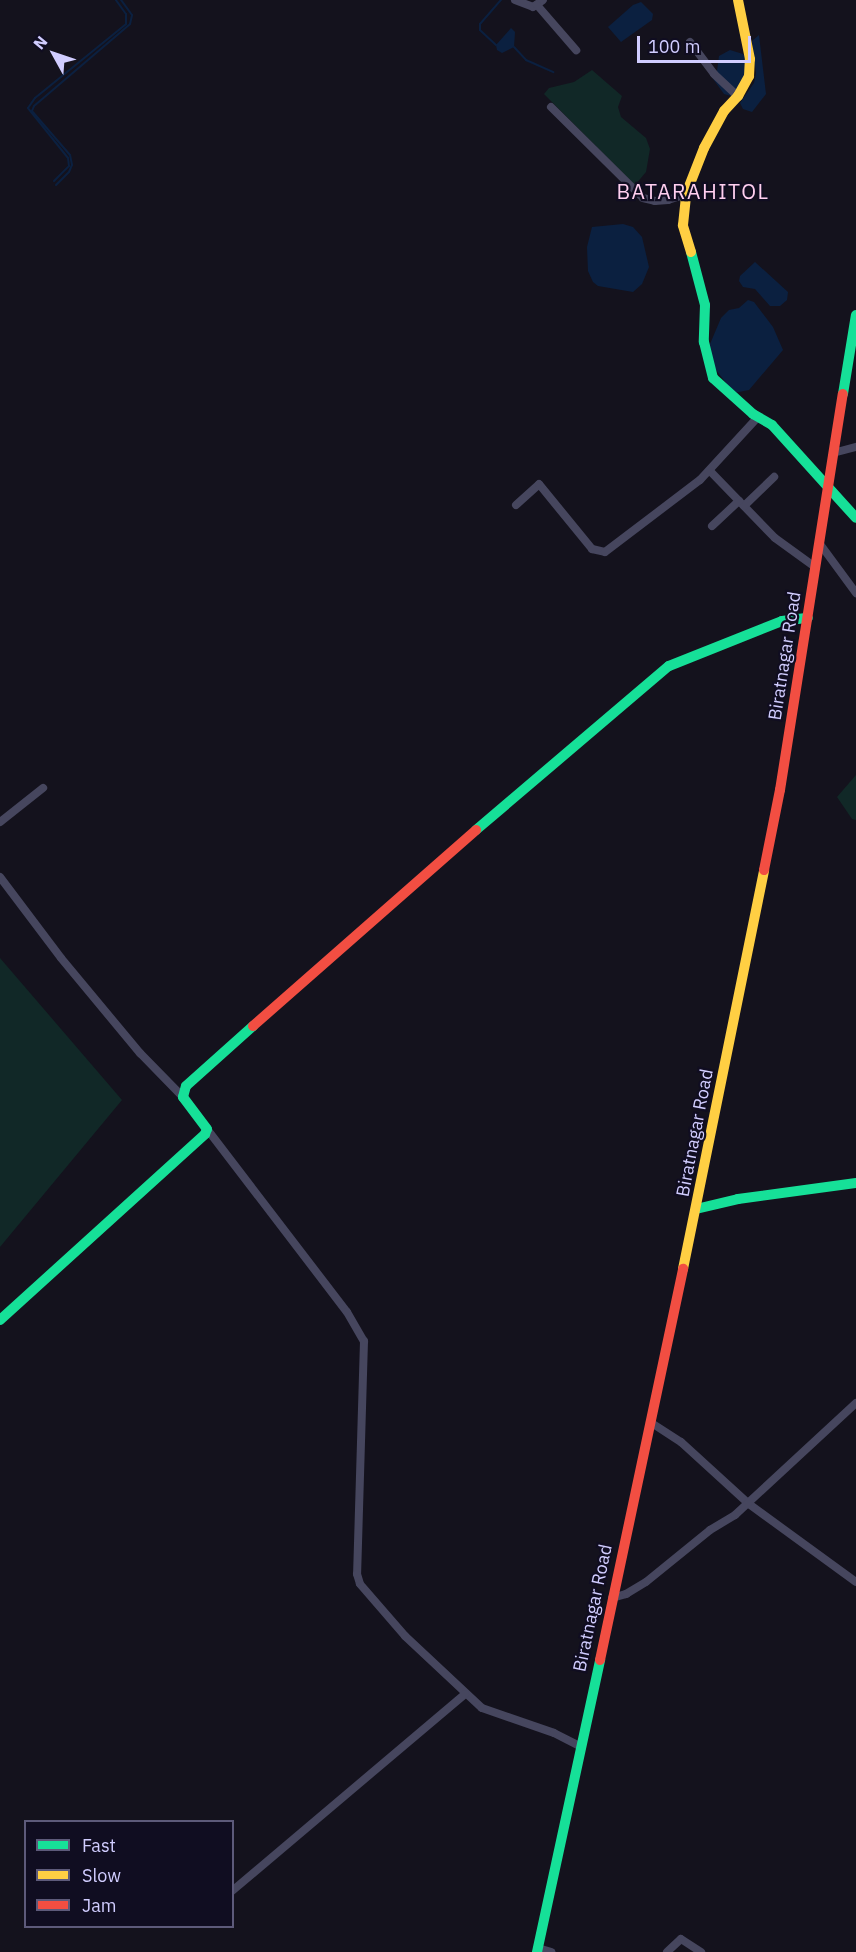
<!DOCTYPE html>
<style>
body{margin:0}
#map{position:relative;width:856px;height:1952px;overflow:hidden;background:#14121d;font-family:"IBM Plex Sans",sans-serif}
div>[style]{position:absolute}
.green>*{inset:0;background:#112827}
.water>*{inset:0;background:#0b2040}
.stream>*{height:2px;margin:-1px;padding:0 1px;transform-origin:1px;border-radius:1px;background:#0b2040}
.street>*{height:8px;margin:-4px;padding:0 4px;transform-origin:4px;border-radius:4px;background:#46465e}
.fast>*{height:10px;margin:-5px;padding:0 5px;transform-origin:5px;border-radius:5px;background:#16e098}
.slow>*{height:10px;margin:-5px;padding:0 5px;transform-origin:5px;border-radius:5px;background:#ffcf43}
.jam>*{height:10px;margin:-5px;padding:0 5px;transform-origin:5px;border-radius:5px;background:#f24e42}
span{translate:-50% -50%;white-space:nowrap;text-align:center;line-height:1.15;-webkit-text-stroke:4.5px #100d21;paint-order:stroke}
.street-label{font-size:18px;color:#d1cdff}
.quarter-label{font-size:21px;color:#ffcfef;letter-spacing:1.5px}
.legend{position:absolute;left:24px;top:1820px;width:210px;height:108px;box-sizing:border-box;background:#100d21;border:2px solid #5d5a7a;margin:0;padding:8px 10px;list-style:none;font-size:18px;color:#d1cdff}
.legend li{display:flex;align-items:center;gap:12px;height:30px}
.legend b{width:30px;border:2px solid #5d5a7a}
.north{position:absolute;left:24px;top:24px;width:60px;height:60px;-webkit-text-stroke:4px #100d21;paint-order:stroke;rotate:310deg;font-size:16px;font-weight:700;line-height:24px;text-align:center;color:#d1cdff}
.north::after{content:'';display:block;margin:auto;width:21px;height:27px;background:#d1cdff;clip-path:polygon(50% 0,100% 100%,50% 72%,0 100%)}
.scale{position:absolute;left:637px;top:36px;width:114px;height:27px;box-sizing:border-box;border:3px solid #d1cdff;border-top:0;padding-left:8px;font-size:18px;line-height:21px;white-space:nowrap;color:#d1cdff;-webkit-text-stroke:4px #100d21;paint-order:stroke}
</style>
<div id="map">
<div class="green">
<i style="clip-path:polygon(592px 70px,622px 96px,618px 107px,621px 117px,646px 138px,650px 149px,646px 172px,635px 185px,544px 94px,549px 88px,574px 82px)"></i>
<i style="clip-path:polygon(856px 775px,856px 820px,852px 819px,837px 797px)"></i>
<i style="clip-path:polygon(0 958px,122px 1100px,0 1247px)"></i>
</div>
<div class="water">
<i style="clip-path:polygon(641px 2px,653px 14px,652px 20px,621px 42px,608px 27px,633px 5px)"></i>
<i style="clip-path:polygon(511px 28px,515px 32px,514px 47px,502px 53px,497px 50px,496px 45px)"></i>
<i style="clip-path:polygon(759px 35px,766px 94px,752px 112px,743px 109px,740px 103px,754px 83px,756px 73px,752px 41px)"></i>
<i style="clip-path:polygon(730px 50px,743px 54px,747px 59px,748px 74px,731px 96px,724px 94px,711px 76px,717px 71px,719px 56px)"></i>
<i style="clip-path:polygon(623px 224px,633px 227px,642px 237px,649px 267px,642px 284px,633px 292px,598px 286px,593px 282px,588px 271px,587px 247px,592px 227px)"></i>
<i style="clip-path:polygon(755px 262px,788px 292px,787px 300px,780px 306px,770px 306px,755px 289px,743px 287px,739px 281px,740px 276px)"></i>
<i style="clip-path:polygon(748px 300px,754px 302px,773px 327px,783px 350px,749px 390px,734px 393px,716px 370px,711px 359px,710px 344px,721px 318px,729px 310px,739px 308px)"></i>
</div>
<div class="stream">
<i style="left:496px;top:45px;width:22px;rotate:-137deg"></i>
<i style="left:480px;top:30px;width:6px;rotate:-90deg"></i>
<i style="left:480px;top:24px;width:32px;rotate:-49deg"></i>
<i style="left:514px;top:47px;width:18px;rotate:47deg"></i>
<i style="left:526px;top:60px;width:30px;rotate:24deg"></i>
<i style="left:54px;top:181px;width:21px;rotate:-45deg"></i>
<i style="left:69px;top:166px;width:8px;rotate:-97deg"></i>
<i style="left:68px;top:158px;width:64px;rotate:-128.7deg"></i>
<i style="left:28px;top:108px;width:12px;rotate:-55deg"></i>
<i style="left:35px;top:98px;width:117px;rotate:-39.1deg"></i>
<i style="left:126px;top:24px;width:10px;rotate:-90deg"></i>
<i style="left:126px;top:14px;width:17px;rotate:-126deg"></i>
<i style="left:56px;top:185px;width:18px;rotate:-45deg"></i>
<i style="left:69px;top:172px;width:8px;rotate:-67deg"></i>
<i style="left:72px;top:165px;width:10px;rotate:-101deg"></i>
<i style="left:70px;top:155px;width:58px;rotate:-130.8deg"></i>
<i style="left:32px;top:111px;width:5px;rotate:-68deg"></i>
<i style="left:34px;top:106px;width:126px;rotate:-40.5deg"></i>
<i style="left:130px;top:24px;width:9px;rotate:-77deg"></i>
<i style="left:132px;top:15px;width:19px;rotate:-126deg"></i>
</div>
<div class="street">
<i style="left:515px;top:0;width:19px;rotate:21deg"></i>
<i style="left:533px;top:7px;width:12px;rotate:-35deg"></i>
<i style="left:537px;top:5px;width:60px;rotate:49.1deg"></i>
<i style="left:690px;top:42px;width:40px;rotate:53deg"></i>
<i style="left:714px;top:74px;width:33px;rotate:43deg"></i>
<i style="left:551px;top:107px;width:129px;rotate:44.7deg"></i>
<i style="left:643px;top:198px;width:12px;rotate:14deg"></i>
<i style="left:655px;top:201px;width:13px;rotate:-4deg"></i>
<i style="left:668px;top:200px;width:19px;rotate:-18deg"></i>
<i style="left:833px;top:453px;width:24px;rotate:-15deg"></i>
<i style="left:710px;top:471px;width:93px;rotate:45.9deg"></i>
<i style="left:775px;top:538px;width:49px;rotate:35.9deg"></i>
<i style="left:516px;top:505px;width:31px;rotate:-42deg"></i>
<i style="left:539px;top:484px;width:84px;rotate:50.8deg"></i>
<i style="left:592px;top:549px;width:13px;rotate:13deg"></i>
<i style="left:605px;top:552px;width:119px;rotate:-37.2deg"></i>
<i style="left:700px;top:480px;width:86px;rotate:-47.4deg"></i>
<i style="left:744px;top:506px;width:42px;rotate:-44deg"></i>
<i style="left:712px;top:526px;width:37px;rotate:-43deg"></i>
<i style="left:820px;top:544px;width:61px;rotate:53.7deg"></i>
<i style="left:0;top:822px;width:55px;rotate:-38.3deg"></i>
<i style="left:0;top:877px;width:101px;rotate:53deg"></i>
<i style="left:61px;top:958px;width:124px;rotate:50.3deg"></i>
<i style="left:140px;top:1053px;width:62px;rotate:45.7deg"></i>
<i style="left:207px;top:1129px;width:230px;rotate:52.6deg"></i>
<i style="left:347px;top:1312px;width:34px;rotate:60deg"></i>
<i style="left:364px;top:1341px;width:233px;rotate:91.7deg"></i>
<i style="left:357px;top:1574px;width:10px;rotate:73deg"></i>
<i style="left:360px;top:1584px;width:69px;rotate:49.1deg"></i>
<i style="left:405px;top:1636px;width:105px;rotate:43.1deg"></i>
<i style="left:482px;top:1708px;width:76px;rotate:19.1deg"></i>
<i style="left:554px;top:1733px;width:29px;rotate:27deg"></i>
<i style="left:650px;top:1422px;width:37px;rotate:33deg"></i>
<i style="left:681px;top:1442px;width:92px;rotate:42.4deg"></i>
<i style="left:749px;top:1504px;width:132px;rotate:36.1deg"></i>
<i style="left:612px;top:1598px;width:15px;rotate:-16deg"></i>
<i style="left:626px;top:1594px;width:23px;rotate:-31deg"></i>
<i style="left:646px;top:1582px;width:82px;rotate:-39.1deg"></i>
<i style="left:710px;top:1530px;width:29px;rotate:-31deg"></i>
<i style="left:735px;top:1515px;width:165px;rotate:-42.8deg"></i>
<i style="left:232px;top:1891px;width:305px;rotate:-40.2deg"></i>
<i style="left:538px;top:1948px;width:14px;rotate:17deg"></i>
<i style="left:667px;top:1952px;width:19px;rotate:-43deg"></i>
<i style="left:681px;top:1939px;width:24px;rotate:33deg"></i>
</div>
<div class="fast">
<i style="left:691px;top:252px;width:55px;rotate:75.2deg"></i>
<i style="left:705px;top:305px;width:37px;rotate:92deg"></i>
<i style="left:704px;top:342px;width:37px;rotate:76deg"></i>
<i style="left:713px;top:378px;width:54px;rotate:42deg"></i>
<i style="left:753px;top:414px;width:22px;rotate:30deg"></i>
<i style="left:772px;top:425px;width:125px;rotate:47.9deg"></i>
<i style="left:843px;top:394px;width:80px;rotate:-80.7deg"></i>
<i style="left:476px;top:830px;width:253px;rotate:-40.4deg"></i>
<i style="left:669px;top:666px;width:122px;rotate:-21.7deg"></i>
<i style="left:782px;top:621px;width:26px;rotate:-7deg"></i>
<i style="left:696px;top:1209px;width:43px;rotate:-13.4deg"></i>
<i style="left:738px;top:1199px;width:119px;rotate:-7.7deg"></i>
<i style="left:0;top:1320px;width:277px;rotate:-42.2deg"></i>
<i style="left:205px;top:1134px;width:5px;rotate:-68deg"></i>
<i style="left:207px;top:1129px;width:40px;rotate:-127deg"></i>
<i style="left:183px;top:1097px;width:11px;rotate:-75deg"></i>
<i style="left:186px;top:1086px;width:90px;rotate:-41.8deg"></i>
<i style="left:537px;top:1952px;width:299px;rotate:-77.8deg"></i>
</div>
<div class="slow">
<i style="left:691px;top:252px;width:28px;rotate:-107deg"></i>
<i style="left:683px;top:225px;width:31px;rotate:-84deg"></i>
<i style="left:686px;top:194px;width:49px;rotate:-68.6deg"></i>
<i style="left:704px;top:148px;width:42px;rotate:-61.6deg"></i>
<i style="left:724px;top:111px;width:21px;rotate:-47deg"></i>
<i style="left:738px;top:96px;width:23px;rotate:-61deg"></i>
<i style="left:749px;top:76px;width:17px;rotate:-87deg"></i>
<i style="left:750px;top:59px;width:60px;rotate:-101.5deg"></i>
<i style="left:683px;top:1269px;width:407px;rotate:-78.5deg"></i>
</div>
<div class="jam">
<i style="left:764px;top:870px;width:82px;rotate:-78.7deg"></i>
<i style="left:780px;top:790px;width:401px;rotate:-81deg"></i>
<i style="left:253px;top:1026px;width:297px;rotate:-41.3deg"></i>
<i style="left:600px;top:1660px;width:400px;rotate:-78deg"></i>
</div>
<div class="street-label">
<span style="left:785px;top:656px;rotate:-81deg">Biratnagar Road</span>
<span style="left:695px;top:1133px;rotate:-79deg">Biratnagar Road</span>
<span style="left:593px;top:1608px;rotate:-78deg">Biratnagar Road</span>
</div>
<div class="quarter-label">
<span style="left:693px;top:191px">BATARAHITOL</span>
</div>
<ul class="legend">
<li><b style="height:8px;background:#16e098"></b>Fast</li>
<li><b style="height:8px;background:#ffcf43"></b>Slow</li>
<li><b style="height:8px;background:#f24e42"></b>Jam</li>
</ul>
<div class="north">N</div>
<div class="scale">100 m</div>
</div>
